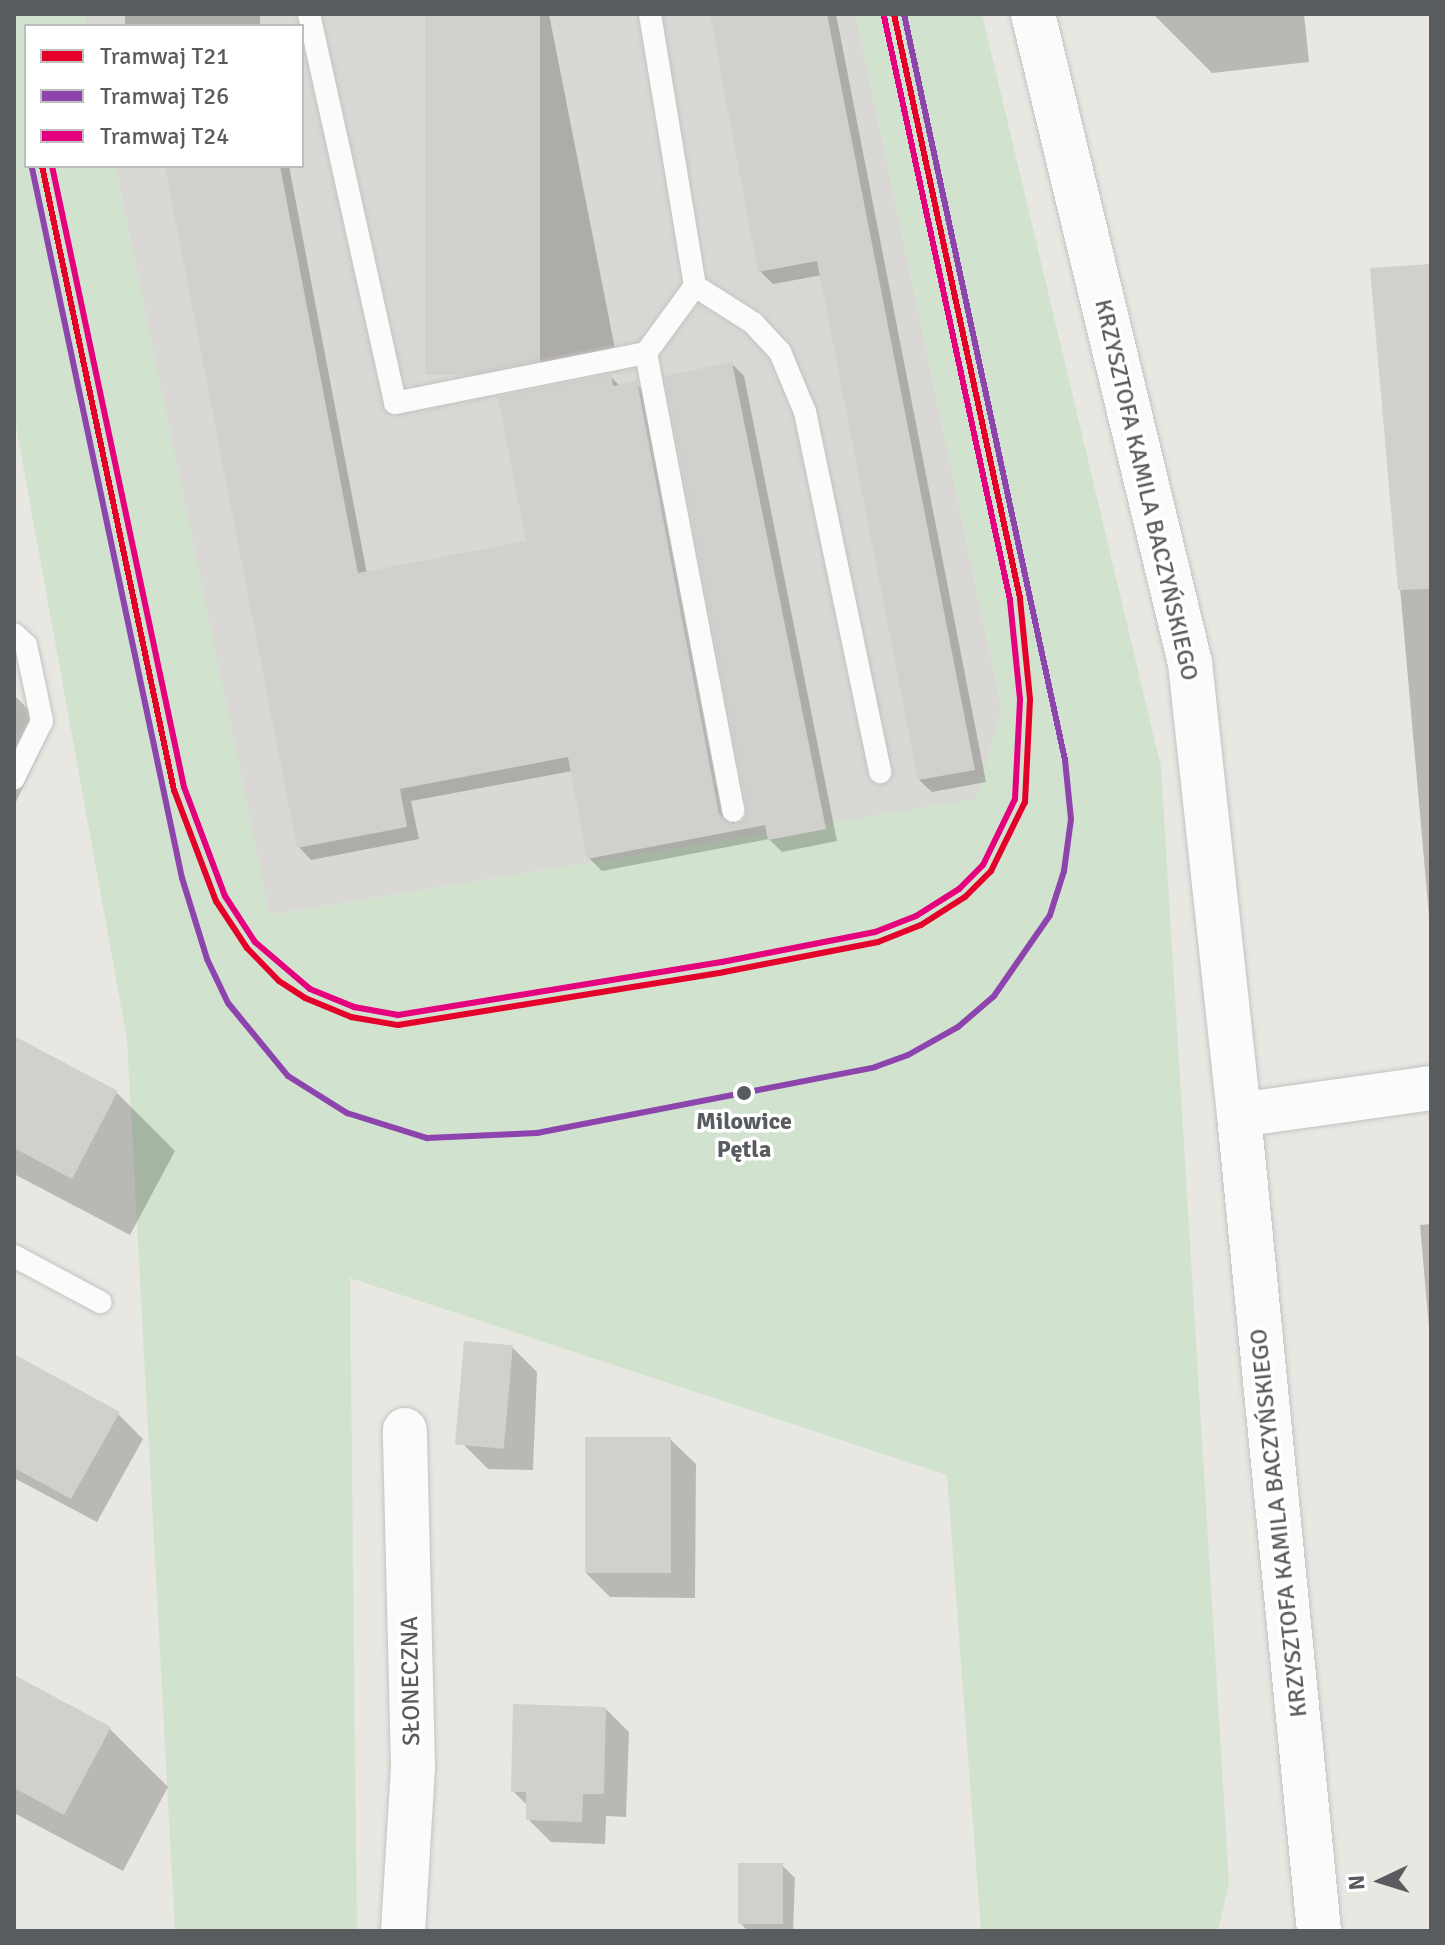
<!DOCTYPE html>
<meta charset="utf-8">
<style>
body{margin:0}
#map{position:relative;width:1445px;height:1945px;overflow:hidden;background:#e8e7e2;font-family:Signika,sans-serif}
div>[style]{position:absolute}
.industrial>*{inset:0;background:#dad8d4}
.green>*{inset:0;background:#d1e3cf}
.shadow>*{inset:0;background:#0003;transform-origin:0 0}
.building>*{inset:0;background:#d1d0cd;transform-origin:0 0}
.roads{filter:drop-shadow(0 0 2px #c4c3c3) drop-shadow(0 0 2px #c4c3c3)}
.service>*{height:22px;margin:-11px;padding:0 11px;transform-origin:11px;border-radius:11px;background:#fcfbfb}
.minor>*{height:44px;margin:-22px;padding:0 22px;transform-origin:22px;border-radius:22px;background:#fcfbfb}
.tram-1>*{height:6px;margin:-3px;padding:0 3px;transform-origin:3px;border-radius:3px;background:#e4002b}
.tram-2>*{height:6px;margin:-3px;padding:0 3px;transform-origin:3px;border-radius:3px;background:#8e44ad}
.tram-3>*{height:6px;margin:-3px;padding:0 3px;transform-origin:3px;border-radius:3px;background:#e5007d}
.dots>*{width:22px;height:22px;translate:-50% -50%;box-sizing:border-box;border:4px solid #fff;border-radius:50%}
span{translate:-50% -50%;white-space:nowrap;text-align:center;line-height:1.15;-webkit-text-stroke:7px #fff;paint-order:stroke}
.street-label{font-size:24px;color:#595c5f}
.stop-label{font-size:24px;color:#595c5f;font-weight:700}
.frame{position:absolute;inset:0;border:16px solid #595c5f;pointer-events:none}
.legend{position:absolute;left:24px;top:24px;width:280px;height:144px;box-sizing:border-box;background:#fff;border:2px solid #bdbebf;margin:0;padding:10px 14px;list-style:none;font-size:24px;color:#595c5f}
.legend li{display:flex;align-items:center;gap:16px;height:40px}
.legend b{width:40px;border:2px solid #bdbebf}
.north{position:absolute;left:1341px;top:1841px;width:80px;height:80px;-webkit-text-stroke:6px #fff;paint-order:stroke;rotate:266deg;font-size:22px;font-weight:700;line-height:32px;text-align:center;color:#595c5f}
.north::after{content:'';display:block;margin:auto;width:28px;height:36px;background:#595c5f;clip-path:polygon(50% 0,100% 100%,50% 72%,0 100%)}
</style>
<div id="map">
<div class="industrial">
<i style="clip-path:polygon(84px 14px,856px 14px,1002px 709px,976px 800px,269px 915px,115px 166px,302px 166px,302px 26px,86px 26px)"></i>
</div>
<div class="green">
<i style="clip-path:polygon(14px 14px,84px 14px,86px 26px,26px 26px,26px 166px,115px 166px,270px 915px,976px 799px,1002px 709px,856px 14px,982px 14px,1161px 767px,1229px 1883px,1218px 1931px,981px 1931px,947px 1475px,350px 1278px,357px 1931px,175px 1931px,127px 1039px,14px 415px)"></i>
</div>
<div class="shadow">
<i style="left:125px;top:14px;width:135px;height:14px"></i>
<i style="clip-path:polygon(427px 14px,549px 14px,617px 359px,507px 381px,495px 368px)"></i>
<i style="clip-path:polygon(712px 14px,836px 14px,986px 782px,932px 792px,919px 780px,822px 275px,773px 284px,760px 271px)"></i>
<i style="clip-path:polygon(1153px 14px,1304px 14px,1309px 62px,1212px 73px)"></i>
<i style="clip-path:polygon(167px 166px,289px 166px,367px 574px,528px 543px,610px 376px,621px 387px,636px 384px,649px 396px,735px 827px,744px 822px,749px 808px,732px 364px,744px 376px,837px 841px,782px 852px,769px 839px,602px 871px,589px 858px,572px 771px,411px 801px,419px 839px,311px 860px,299px 847px)"></i>
<i style="clip-path:polygon(1431px 266px,1431px 939px,1372px 270px)"></i>
<i style="clip-path:polygon(14px 695px,50px 731px,14px 806px)"></i>
<i style="clip-path:polygon(14px 1038px,117px 1093px,175px 1151px,130px 1235px,14px 1174px)"></i>
<i style="clip-path:polygon(1431px 1224px,1431px 1351px,1420px 1225px)"></i>
<i style="clip-path:polygon(512px 1347px,537px 1372px,533px 1470px,488px 1469px,463px 1444px)"></i>
<i style="clip-path:polygon(14px 1357px,118px 1414px,143px 1439px,97px 1522px,14px 1478px)"></i>
<i style="clip-path:polygon(670px 1439px,696px 1464px,695px 1598px,610px 1597px,585px 1572px)"></i>
<i style="clip-path:polygon(14px 1677px,110px 1729px,168px 1787px,123px 1871px,14px 1813px)"></i>
<i style="clip-path:polygon(606px 1709px,629px 1732px,626px 1817px,606px 1816px,605px 1844px,551px 1842px,528px 1819px,528px 1806px,513px 1791px)"></i>
<i style="clip-path:polygon(782px 1865px,795px 1878px,793px 1931px,748px 1931px,740px 1923px)"></i>
</div>
<div class="building">
<i style="left:425px;top:14px;width:115px;height:361px"></i>
<i style="clip-path:polygon(710px 14px,827px 14px,975px 770px,918px 780px,817px 261px,758px 272px)"></i>
<i style="clip-path:polygon(165px 166px,280px 166px,358px 573px,526px 541px,498px 397px,611px 374px,613px 386px,637px 381px,719px 814px,735px 825px,743px 821px,747px 808px,665px 376px,732px 362px,826px 829px,768px 840px,765px 825px,587px 859px,568px 757px,400px 789px,407px 827px,297px 848px)"></i>
<i style="clip-path:polygon(1431px 264px,1431px 589px,1398px 590px,1370px 268px)"></i>
<i style="clip-path:polygon(14px 1036px,118px 1091px,72px 1179px,14px 1148px)"></i>
<i style="left:464px;top:1341px;width:49px;height:104px;rotate:5deg"></i>
<i style="clip-path:polygon(14px 1354px,120px 1412px,71px 1499px,14px 1468px)"></i>
<i style="left:585px;top:1437px;width:86px;height:136px"></i>
<i style="clip-path:polygon(14px 1675px,111px 1727px,64px 1815px,14px 1788px)"></i>
<i style="clip-path:polygon(513px 1704px,606px 1707px,604px 1794px,583px 1794px,582px 1822px,526px 1820px,526px 1792px,511px 1792px)"></i>
<i style="left:738px;top:1863px;width:45px;height:61px"></i>
</div>
<div class="roads">
<div class="service">
<i style="left:309px;top:14px;width:398px;rotate:77.5deg"></i>
<i style="left:395px;top:403px;width:256px;rotate:-11.3deg"></i>
<i style="left:646px;top:353px;width:83px;rotate:-53.8deg"></i>
<i style="left:695px;top:286px;width:276px;rotate:-99.4deg"></i>
<i style="left:695px;top:286px;width:69px;rotate:32.5deg"></i>
<i style="left:753px;top:323px;width:40px;rotate:47deg"></i>
<i style="left:780px;top:352px;width:65px;rotate:67.4deg"></i>
<i style="left:805px;top:412px;width:368px;rotate:78.2deg"></i>
<i style="left:646px;top:353px;width:466px;rotate:79.2deg"></i>
<i style="left:14px;top:634px;width:16px;rotate:43deg"></i>
<i style="left:26px;top:645px;width:78px;rotate:78.1deg"></i>
<i style="left:42px;top:721px;width:64px;rotate:116.2deg"></i>
<i style="left:14px;top:1256px;width:98px;rotate:28.1deg"></i>
</div>
<div class="minor">
<i style="left:1033px;top:14px;width:668px;rotate:76.4deg"></i>
<i style="left:1190px;top:663px;width:455px;rotate:83.8deg"></i>
<i style="left:1239px;top:1115px;width:194px;rotate:-8deg"></i>
<i style="left:1239px;top:1115px;width:820px;rotate:84.4deg"></i>
<i style="left:403px;top:1931px;width:165px;rotate:-86.5deg"></i>
<i style="left:413px;top:1766px;width:336px;rotate:-91.4deg"></i>
</div>
</div>
<div class="tram-1">
<i style="left:42px;top:166px;width:638px;rotate:78.06deg"></i>
<i style="left:174px;top:790px;width:119px;rotate:69.3deg"></i>
<i style="left:216px;top:901px;width:56px;rotate:56.6deg"></i>
<i style="left:247px;top:948px;width:46px;rotate:45.9deg"></i>
<i style="left:279px;top:981px;width:31px;rotate:33deg"></i>
<i style="left:305px;top:998px;width:50px;rotate:22.4deg"></i>
<i style="left:351px;top:1017px;width:48px;rotate:9.7deg"></i>
<i style="left:398px;top:1025px;width:330px;rotate:-9.2deg"></i>
<i style="left:724px;top:972px;width:157px;rotate:-11deg"></i>
<i style="left:878px;top:942px;width:46px;rotate:-21.6deg"></i>
<i style="left:921px;top:925px;width:52px;rotate:-32.5deg"></i>
<i style="left:965px;top:897px;width:37px;rotate:-45deg"></i>
<i style="left:991px;top:871px;width:77px;rotate:-63.8deg"></i>
<i style="left:1025px;top:802px;width:103px;rotate:-87.2deg"></i>
<i style="left:1030px;top:699px;width:101px;rotate:-95.7deg"></i>
<i style="left:1020px;top:598px;width:597px;rotate:-102.18deg"></i>
</div>
<div class="tram-2">
<i style="left:32px;top:168px;width:726px;rotate:78.07deg"></i>
<i style="left:182px;top:878px;width:85px;rotate:72.8deg"></i>
<i style="left:207px;top:959px;width:49px;rotate:64.5deg"></i>
<i style="left:228px;top:1003px;width:94px;rotate:50.6deg"></i>
<i style="left:288px;top:1076px;width:70px;rotate:32.1deg"></i>
<i style="left:347px;top:1113px;width:84px;rotate:17.4deg"></i>
<i style="left:427px;top:1138px;width:110px;rotate:-2.6deg"></i>
<i style="left:537px;top:1133px;width:344px;rotate:-11deg"></i>
<i style="left:875px;top:1067px;width:35px;rotate:-20deg"></i>
<i style="left:908px;top:1055px;width:57px;rotate:-29.2deg"></i>
<i style="left:958px;top:1027px;width:48px;rotate:-40.7deg"></i>
<i style="left:994px;top:996px;width:98px;rotate:-55.3deg"></i>
<i style="left:1050px;top:915px;width:46px;rotate:-72.3deg"></i>
<i style="left:1064px;top:871px;width:52px;rotate:-82.3deg"></i>
<i style="left:1071px;top:819px;width:59px;rotate:-95.8deg"></i>
<i style="left:1065px;top:760px;width:763px;rotate:-102.18deg"></i>
</div>
<div class="tram-3">
<i style="left:52px;top:166px;width:635px;rotate:78deg"></i>
<i style="left:184px;top:787px;width:116px;rotate:69.4deg"></i>
<i style="left:225px;top:896px;width:55px;rotate:56.9deg"></i>
<i style="left:255px;top:942px;width:72px;rotate:40.5deg"></i>
<i style="left:310px;top:989px;width:48px;rotate:22.2deg"></i>
<i style="left:354px;top:1007px;width:45px;rotate:10.3deg"></i>
<i style="left:398px;top:1015px;width:328px;rotate:-9.3deg"></i>
<i style="left:722px;top:962px;width:156px;rotate:-11.1deg"></i>
<i style="left:875px;top:932px;width:44px;rotate:-21.3deg"></i>
<i style="left:916px;top:916px;width:51px;rotate:-32.1deg"></i>
<i style="left:959px;top:889px;width:34px;rotate:-45deg"></i>
<i style="left:983px;top:865px;width:73px;rotate:-64.1deg"></i>
<i style="left:1015px;top:799px;width:100px;rotate:-87.1deg"></i>
<i style="left:1020px;top:699px;width:100px;rotate:-95.8deg"></i>
<i style="left:1010px;top:600px;width:597px;rotate:-102.18deg"></i>
</div>
<div class="dots">
<i style="left:744px;top:1093px;background:#595c5f"></i>
</div>
<div class="street-label">
<span style="left:1146px;top:490px;rotate:77deg">KRZYSZTOFA KAMILA BACZYŃSKIEGO</span>
<span style="left:1279px;top:1523px;rotate:-96deg">KRZYSZTOFA KAMILA BACZYŃSKIEGO</span>
<span style="left:411px;top:1681px;rotate:-91deg">SŁONECZNA</span>
</div>
<div class="stop-label">
<span style="left:744px;top:1136px">Milowice<br>Pętla</span>
</div>
<div class="frame"></div>
<ul class="legend">
<li><b style="height:10px;background:#e4002b"></b>Tramwaj T21</li>
<li><b style="height:10px;background:#8e44ad"></b>Tramwaj T26</li>
<li><b style="height:10px;background:#e5007d"></b>Tramwaj T24</li>
</ul>
<div class="north">N</div>
</div>
